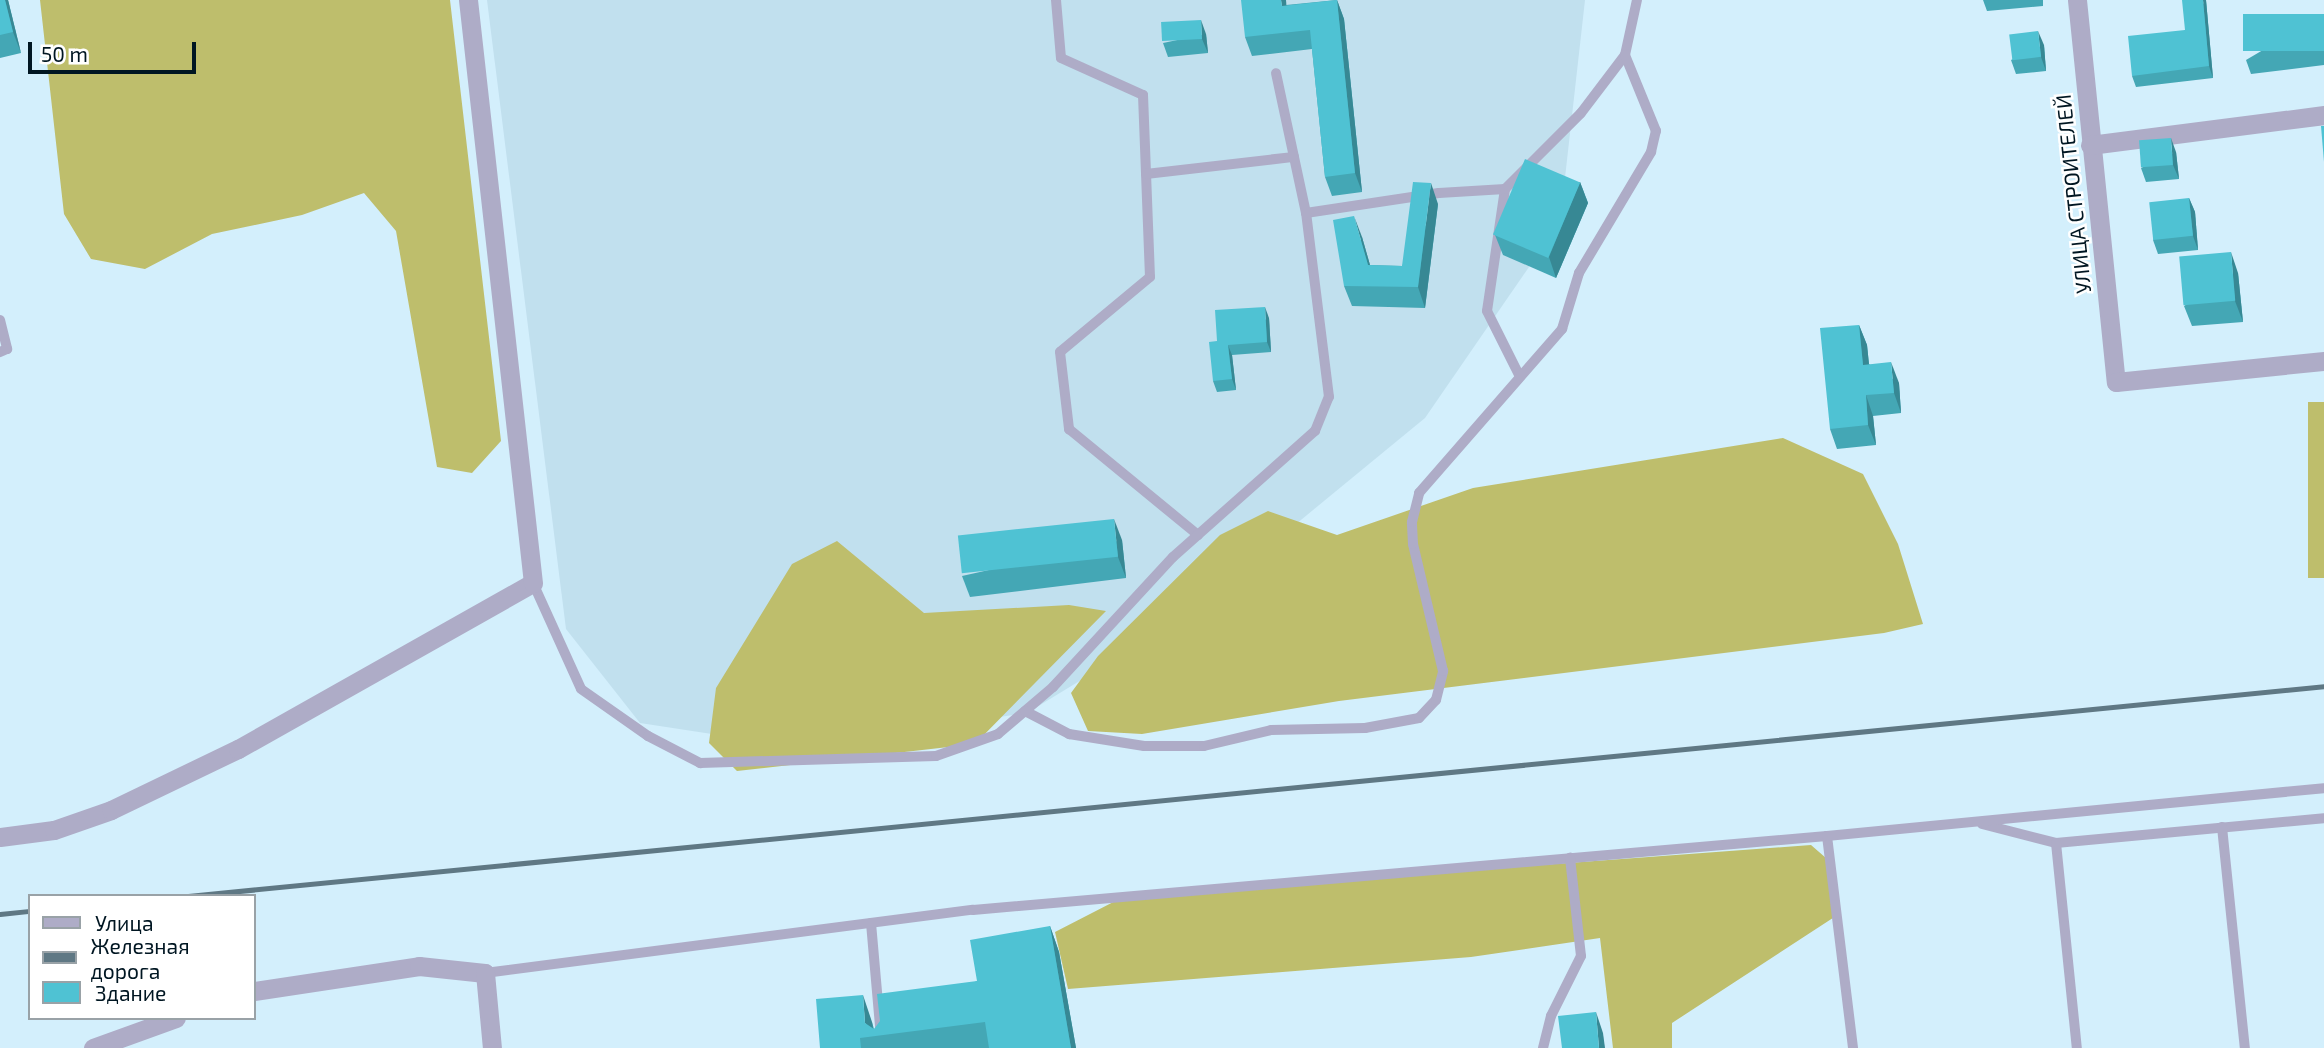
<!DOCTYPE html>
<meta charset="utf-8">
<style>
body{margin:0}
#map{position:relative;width:2324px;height:1048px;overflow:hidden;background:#d3effc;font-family:"Exo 2",sans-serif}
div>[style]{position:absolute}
.built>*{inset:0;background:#c1e0ee}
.forest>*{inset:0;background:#bebe6c;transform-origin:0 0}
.lane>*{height:10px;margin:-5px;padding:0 5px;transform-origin:5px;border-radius:5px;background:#aeacc7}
.street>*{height:19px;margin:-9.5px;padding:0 9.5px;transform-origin:9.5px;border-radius:9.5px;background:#aeacc7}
.rail>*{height:5px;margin:-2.5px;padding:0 2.5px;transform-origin:2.5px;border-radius:2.5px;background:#5f7884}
.wall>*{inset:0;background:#44a7b5}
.shaded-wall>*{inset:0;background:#378894}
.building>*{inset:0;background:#4fc2d3;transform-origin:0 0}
span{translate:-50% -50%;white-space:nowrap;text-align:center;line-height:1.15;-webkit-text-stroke:5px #fff;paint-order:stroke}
.street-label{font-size:21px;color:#001622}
.legend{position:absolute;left:28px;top:894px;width:228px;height:126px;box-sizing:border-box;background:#fff;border:2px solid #99a2a7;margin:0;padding:9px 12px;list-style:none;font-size:21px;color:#001622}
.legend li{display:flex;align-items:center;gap:14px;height:35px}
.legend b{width:35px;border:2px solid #99a2a7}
.scale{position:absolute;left:28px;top:42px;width:168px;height:32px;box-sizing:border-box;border:4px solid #001622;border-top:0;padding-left:9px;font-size:21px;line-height:24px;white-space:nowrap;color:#001622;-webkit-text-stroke:5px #fff;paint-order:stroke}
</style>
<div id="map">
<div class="built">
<i style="clip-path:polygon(487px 0,1585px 0,1560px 222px,1425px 418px,1178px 621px,1027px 713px,797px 747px,640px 723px,566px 629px)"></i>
</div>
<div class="forest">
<i style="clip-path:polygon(40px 0,450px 0,501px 441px,472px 473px,437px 467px,396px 231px,364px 193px,302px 215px,212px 234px,145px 269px,91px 259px,64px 214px)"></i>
<i style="left:2324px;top:402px;width:176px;height:16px;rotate:90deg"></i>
<i style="clip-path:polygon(1783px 438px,1863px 474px,1898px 544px,1923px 624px,1884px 633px,1339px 701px,1142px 734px,1088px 731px,1071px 693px,1098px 656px,1220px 535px,1268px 511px,1337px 535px,1473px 488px)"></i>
<i style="clip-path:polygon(837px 541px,924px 613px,1069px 605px,1106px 611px,975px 744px,737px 771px,709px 743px,716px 688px,792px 564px)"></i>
<i style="clip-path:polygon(1811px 845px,1834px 865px,1839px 914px,1672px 1023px,1672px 1048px,1613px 1048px,1600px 938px,1471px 957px,1068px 989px,1055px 932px,1125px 896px)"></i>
</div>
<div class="lane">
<i style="left:1056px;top:0;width:58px;rotate:85.1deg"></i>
<i style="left:1061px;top:58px;width:90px;rotate:24.3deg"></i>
<i style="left:1143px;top:95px;width:182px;rotate:87.8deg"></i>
<i style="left:1150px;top:277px;width:117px;rotate:140.2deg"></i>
<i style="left:1060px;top:352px;width:78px;rotate:83.3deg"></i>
<i style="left:1069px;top:429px;width:167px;rotate:39.4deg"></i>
<i style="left:1146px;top:174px;width:149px;rotate:-6.6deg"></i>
<i style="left:1505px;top:189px;width:123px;rotate:98.4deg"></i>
<i style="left:1487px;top:311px;width:72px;rotate:63.4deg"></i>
<i style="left:1306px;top:213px;width:134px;rotate:-8.6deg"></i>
<i style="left:1439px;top:193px;width:66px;rotate:-3.5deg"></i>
<i style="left:1505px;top:189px;width:107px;rotate:-45deg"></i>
<i style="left:1581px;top:113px;width:73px;rotate:-52.8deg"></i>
<i style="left:1625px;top:55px;width:56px;rotate:-77.7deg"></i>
<i style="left:0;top:320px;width:30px;rotate:76deg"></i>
<i style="left:7px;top:349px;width:8px;rotate:157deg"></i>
<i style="left:533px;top:583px;width:116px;rotate:65.6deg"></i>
<i style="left:581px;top:689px;width:82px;rotate:35deg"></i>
<i style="left:648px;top:736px;width:59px;rotate:27.4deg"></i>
<i style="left:700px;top:763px;width:236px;rotate:-1.7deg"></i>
<i style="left:936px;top:756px;width:66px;rotate:-19.5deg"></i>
<i style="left:998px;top:734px;width:72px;rotate:-40.5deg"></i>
<i style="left:1053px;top:687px;width:177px;rotate:-47.3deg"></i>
<i style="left:1173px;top:557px;width:190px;rotate:-41.6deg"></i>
<i style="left:1315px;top:431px;width:37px;rotate:-68deg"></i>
<i style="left:1329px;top:397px;width:185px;rotate:-97.1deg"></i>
<i style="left:1306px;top:213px;width:143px;rotate:-102.1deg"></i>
<i style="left:1025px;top:711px;width:50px;rotate:27.6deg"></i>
<i style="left:1069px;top:734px;width:76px;rotate:9.1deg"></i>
<i style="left:1144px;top:746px;width:60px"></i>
<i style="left:1204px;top:746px;width:69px;rotate:-13.4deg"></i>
<i style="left:1271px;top:730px;width:94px;rotate:-1.2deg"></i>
<i style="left:1365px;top:728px;width:55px;rotate:-10.5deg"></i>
<i style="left:1419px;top:718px;width:25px;rotate:-47deg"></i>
<i style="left:1436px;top:700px;width:30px;rotate:-76deg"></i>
<i style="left:1443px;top:671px;width:130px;rotate:-103.3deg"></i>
<i style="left:1413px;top:544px;width:22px;rotate:-93deg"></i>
<i style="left:1412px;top:522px;width:30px;rotate:-76deg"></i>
<i style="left:1419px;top:493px;width:218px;rotate:-48.9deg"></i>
<i style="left:1562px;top:329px;width:59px;rotate:-73.1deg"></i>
<i style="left:1579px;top:273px;width:141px;rotate:-59.2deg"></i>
<i style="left:1651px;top:152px;width:22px;rotate:-77deg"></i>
<i style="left:1656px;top:131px;width:82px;rotate:-112.2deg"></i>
<i style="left:1982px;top:824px;width:76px;rotate:14.4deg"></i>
<i style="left:2056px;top:843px;width:269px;rotate:-5.3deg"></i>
<i style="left:2222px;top:827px;width:222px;rotate:84.1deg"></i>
<i style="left:1827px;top:836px;width:214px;rotate:83deg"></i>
<i style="left:2056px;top:843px;width:206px;rotate:84.2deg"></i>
<i style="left:871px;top:923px;width:125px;rotate:85deg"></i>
<i style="left:485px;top:973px;width:492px;rotate:-7.4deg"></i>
<i style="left:973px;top:910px;width:857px;rotate:-4.95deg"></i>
<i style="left:1827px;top:836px;width:499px;rotate:-5.5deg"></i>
<i style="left:1543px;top:1048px;width:33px;rotate:-76deg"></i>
<i style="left:1551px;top:1016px;width:67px;rotate:-63.4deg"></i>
<i style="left:1581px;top:956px;width:99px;rotate:-96.4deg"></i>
</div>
<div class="street">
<i style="left:2077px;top:0;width:384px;rotate:84.2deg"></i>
<i style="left:2116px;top:382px;width:209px;rotate:-5.8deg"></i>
<i style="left:2090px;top:145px;width:236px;rotate:-7.3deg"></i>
<i style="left:0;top:837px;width:54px;rotate:-7.4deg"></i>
<i style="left:54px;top:830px;width:60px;rotate:-19.3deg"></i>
<i style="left:111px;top:810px;width:141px;rotate:-25.7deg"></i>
<i style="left:238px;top:749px;width:338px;rotate:-29.4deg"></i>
<i style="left:533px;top:583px;width:587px;rotate:-96.36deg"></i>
<i style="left:254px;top:991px;width:167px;rotate:-8.6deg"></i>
<i style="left:419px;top:966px;width:66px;rotate:6.1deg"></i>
<i style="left:485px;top:973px;width:75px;rotate:84.7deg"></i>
<i style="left:93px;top:1048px;width:88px;rotate:-19.9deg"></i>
</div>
<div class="rail">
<i style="left:188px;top:896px;width:2146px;rotate:-5.61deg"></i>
<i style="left:0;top:914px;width:30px;rotate:-6deg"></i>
</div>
<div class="wall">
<i style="clip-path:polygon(0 0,8px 0,21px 53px,0 58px)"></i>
<i style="clip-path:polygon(1337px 0,1344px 19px,1362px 192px,1332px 196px,1325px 177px,1312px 49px,1252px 56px,1245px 37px,1286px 5px)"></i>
<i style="clip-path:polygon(1983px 0,2043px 0,2043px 6px,1987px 11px)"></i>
<i style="clip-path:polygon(2206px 0,2213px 78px,2136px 87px,2132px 76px,2185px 30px)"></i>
<i style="clip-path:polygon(2324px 14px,2324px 65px,2251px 74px,2246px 60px)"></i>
<i style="clip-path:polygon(1206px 34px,1208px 53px,1168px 57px,1163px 43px)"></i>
<i style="clip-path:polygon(2044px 45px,2046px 71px,2016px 74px,2011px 60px)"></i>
<i style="clip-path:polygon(2176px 152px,2179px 179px,2146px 182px,2141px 168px)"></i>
<i style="clip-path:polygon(1580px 182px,1588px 203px,1556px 278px,1503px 255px,1495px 235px)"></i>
<i style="clip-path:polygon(2189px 198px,2195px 212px,2198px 250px,2158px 254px,2153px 240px)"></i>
<i style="clip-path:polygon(1438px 204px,1425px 308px,1352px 306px,1344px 286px,1362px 237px,1370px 265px,1402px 266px)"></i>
<i style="clip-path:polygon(2238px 273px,2243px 322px,2192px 326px,2184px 306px)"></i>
<i style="clip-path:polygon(1269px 318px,1271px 352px,1232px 355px,1236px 390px,1217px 392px,1213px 381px,1217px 341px)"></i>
<i style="clip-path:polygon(1859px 325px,1867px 345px,1869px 364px,1899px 383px,1901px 413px,1873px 416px,1876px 445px,1837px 449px,1830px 429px)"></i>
<i style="clip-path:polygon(1122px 540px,1126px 578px,970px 597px,962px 576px)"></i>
<i style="clip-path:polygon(1050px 926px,1059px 952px,1076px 1048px,820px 1048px,872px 1022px,874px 1029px,977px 981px)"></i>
</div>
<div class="shaded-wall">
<i style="clip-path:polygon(5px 0,8px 0,21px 53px,13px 32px)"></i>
<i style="clip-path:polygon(1281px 0,1286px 0,1288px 25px,1282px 6px)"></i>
<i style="clip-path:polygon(1337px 0,1344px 19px,1362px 192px,1355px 173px)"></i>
<i style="clip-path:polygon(2203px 0,2206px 0,2213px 78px,2209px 66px)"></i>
<i style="clip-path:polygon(1201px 20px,1206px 34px,1208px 53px,1202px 39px)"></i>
<i style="clip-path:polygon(2038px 31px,2044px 45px,2046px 71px,2041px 57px)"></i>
<i style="clip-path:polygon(2171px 138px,2176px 152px,2179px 179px,2173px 165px)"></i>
<i style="clip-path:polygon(1580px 182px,1588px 203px,1556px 278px,1549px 257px)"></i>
<i style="clip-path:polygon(1431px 183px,1438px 204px,1425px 308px,1418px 287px)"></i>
<i style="clip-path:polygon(2189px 198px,2195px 212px,2198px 250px,2193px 236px)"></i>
<i style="clip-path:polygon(1354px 216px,1362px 237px,1376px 286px,1368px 265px)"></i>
<i style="clip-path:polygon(2231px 252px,2238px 273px,2243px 322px,2235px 301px)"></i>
<i style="clip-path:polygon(1265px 307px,1269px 318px,1271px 352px,1267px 342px)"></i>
<i style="clip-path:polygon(1859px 325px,1867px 345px,1871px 385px,1863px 365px)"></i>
<i style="clip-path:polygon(1228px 345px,1232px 355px,1236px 390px,1232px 379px)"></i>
<i style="clip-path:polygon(1891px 362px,1899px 383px,1901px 413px,1894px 393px)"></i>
<i style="clip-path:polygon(1866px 395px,1873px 416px,1876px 445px,1868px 425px)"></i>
<i style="clip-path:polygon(1114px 519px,1122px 540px,1126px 578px,1118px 557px)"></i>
<i style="clip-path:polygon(1050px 926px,1059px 952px,1076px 1048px,1071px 1048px)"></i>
<i style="clip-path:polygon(863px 995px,872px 1022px,874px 1036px,865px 1023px)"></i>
<i style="clip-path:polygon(1596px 1012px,1603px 1033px,1605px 1048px,1599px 1048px)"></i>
</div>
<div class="building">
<i style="clip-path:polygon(0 0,5px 0,13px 32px,0 35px)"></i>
<i style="clip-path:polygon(1241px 0,1281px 0,1282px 6px,1337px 0,1355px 173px,1325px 177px,1310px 30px,1245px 37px)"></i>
<i style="clip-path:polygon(2182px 0,2203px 0,2209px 66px,2132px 76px,2128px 36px,2185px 30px)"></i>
<i style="left:2324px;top:14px;width:37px;height:81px;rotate:90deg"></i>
<i style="left:1201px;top:20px;width:19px;height:40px;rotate:87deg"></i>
<i style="left:2038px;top:31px;width:26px;height:29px;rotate:83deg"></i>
<i style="clip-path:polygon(2321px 126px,2324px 126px,2324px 162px)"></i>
<i style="left:2171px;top:138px;width:27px;height:32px;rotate:86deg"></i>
<i style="left:1525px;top:159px;width:60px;height:82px;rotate:23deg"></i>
<i style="clip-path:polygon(1413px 182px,1431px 183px,1418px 287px,1344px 286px,1333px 220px,1354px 216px,1368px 265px,1402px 266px)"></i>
<i style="left:2189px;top:198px;width:38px;height:40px;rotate:84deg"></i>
<i style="left:2231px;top:252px;width:49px;height:52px;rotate:85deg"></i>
<i style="clip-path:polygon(1265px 307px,1267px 342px,1228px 345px,1232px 379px,1213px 381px,1209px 342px,1217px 341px,1215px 310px)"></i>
<i style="clip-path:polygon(1859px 325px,1863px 365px,1891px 362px,1894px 393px,1866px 395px,1868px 425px,1830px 429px,1820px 328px)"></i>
<i style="left:1114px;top:519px;width:38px;height:157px;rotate:84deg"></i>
<i style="clip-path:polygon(1050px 926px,1071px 1048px,989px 1048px,985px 1022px,860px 1038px,861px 1048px,820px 1048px,816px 999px,863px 995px,865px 1023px,874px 1029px,880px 1021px,877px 994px,977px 981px,970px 940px)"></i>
<i style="clip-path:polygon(1596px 1012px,1599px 1048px,1562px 1048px,1558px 1016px)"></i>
</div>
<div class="street-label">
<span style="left:2073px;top:194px;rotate:-96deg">УЛИЦА СТРОИТЕЛЕЙ</span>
</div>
<ul class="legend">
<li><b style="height:9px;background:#aeacc7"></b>Улица</li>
<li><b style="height:9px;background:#5f7884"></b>Железная дорога</li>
<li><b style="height:19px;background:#4fc2d3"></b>Здание</li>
</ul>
<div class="scale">50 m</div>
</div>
